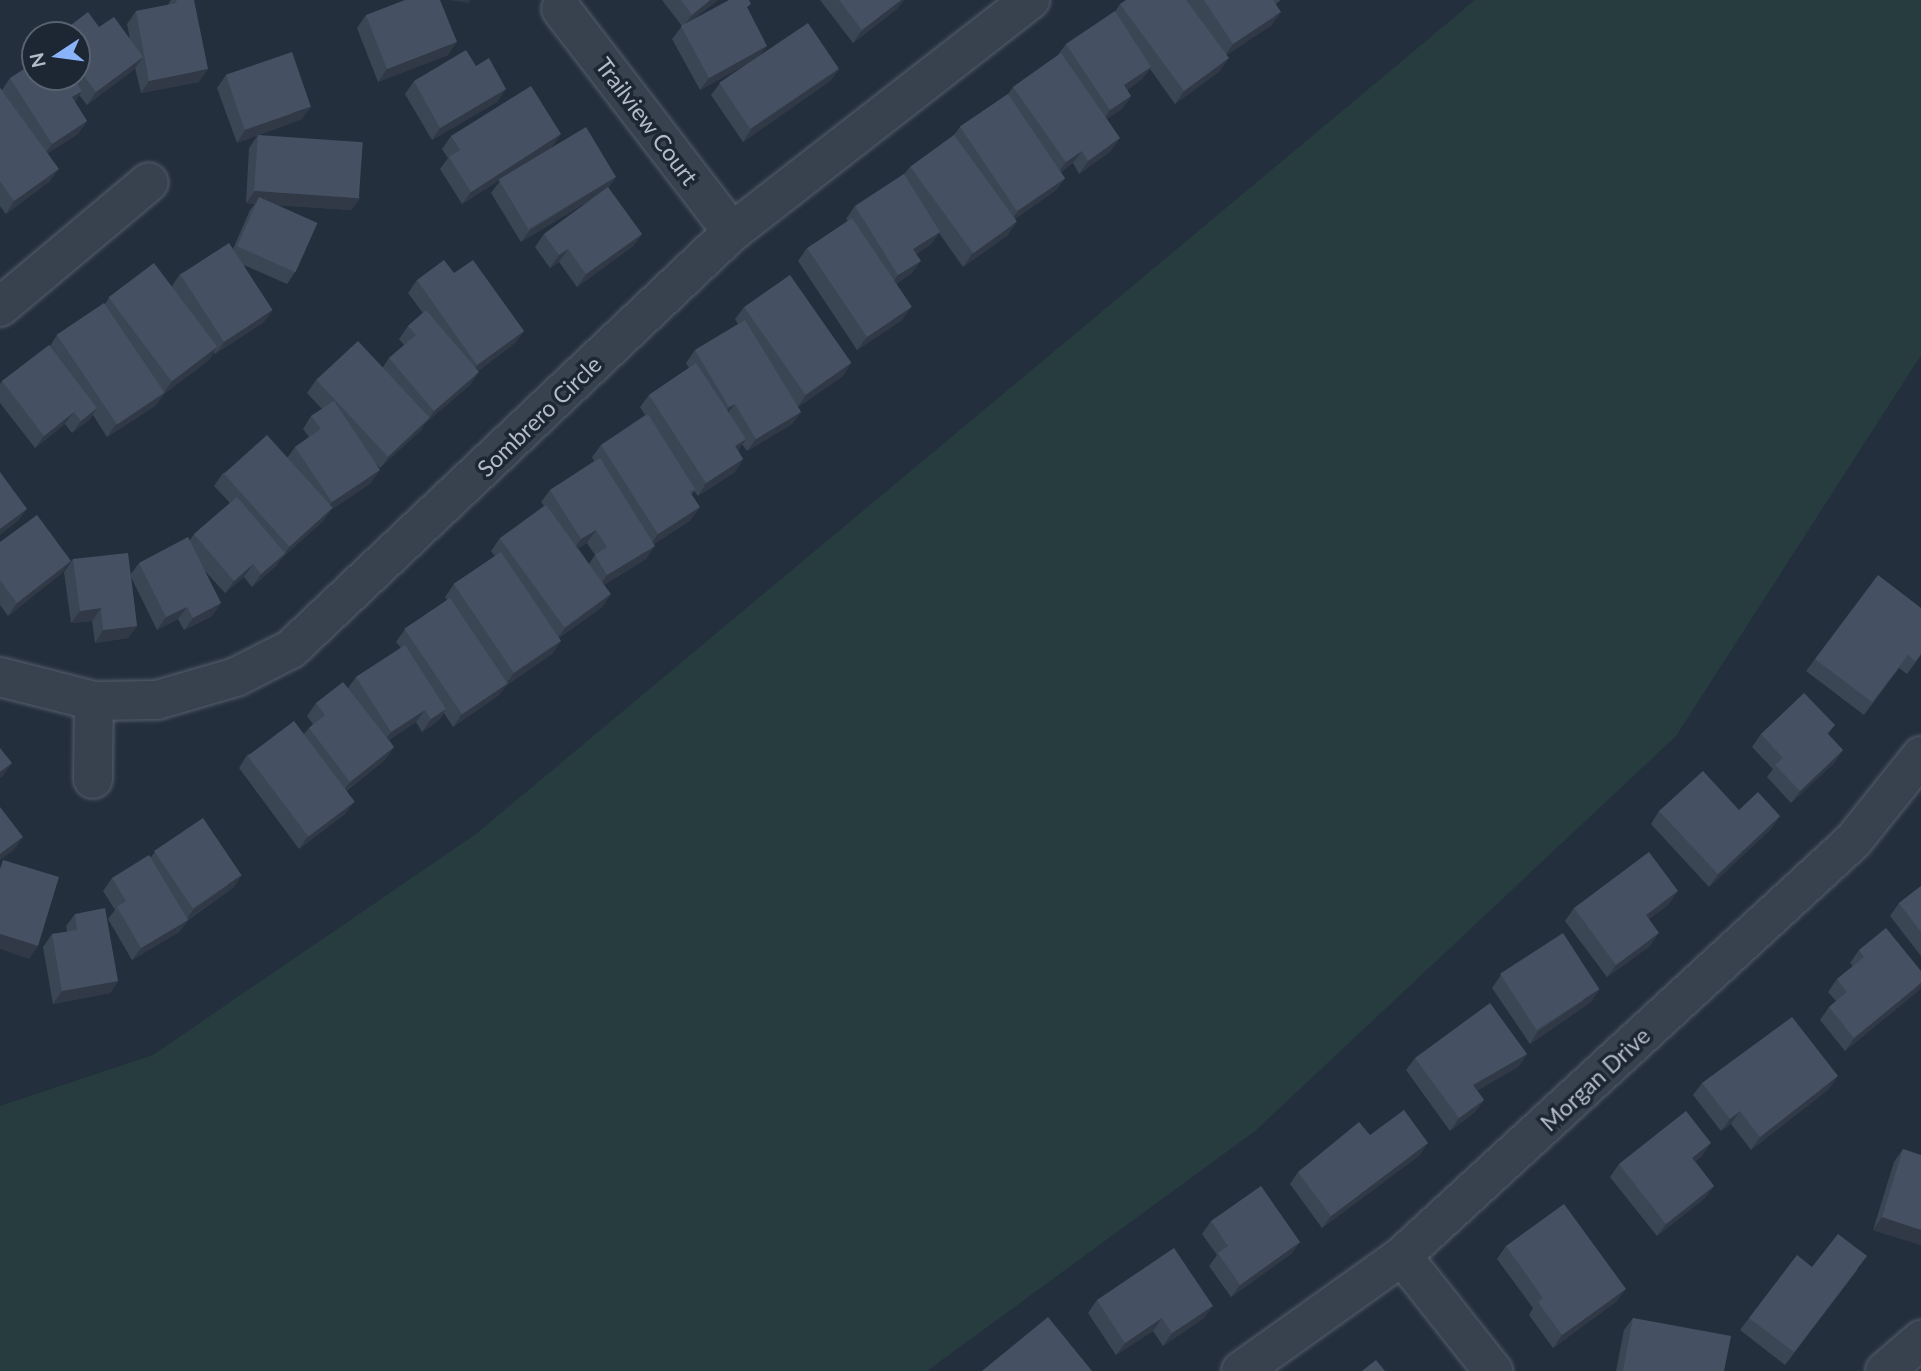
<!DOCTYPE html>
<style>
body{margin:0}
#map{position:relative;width:1921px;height:1371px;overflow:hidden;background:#242f3e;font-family:Lato,sans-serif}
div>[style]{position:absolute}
.green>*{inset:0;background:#263c3f}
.roads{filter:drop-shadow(0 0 2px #565f6c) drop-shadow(0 0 2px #565f6c)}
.minor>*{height:38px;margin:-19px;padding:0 19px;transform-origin:19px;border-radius:19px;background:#38414e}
.wall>*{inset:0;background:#3b4654}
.shaded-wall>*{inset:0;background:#303945}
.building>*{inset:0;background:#455162;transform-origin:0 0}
span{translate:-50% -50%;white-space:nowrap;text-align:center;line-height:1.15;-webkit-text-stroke:7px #1d2633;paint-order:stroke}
.street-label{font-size:23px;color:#b4bcc9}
.north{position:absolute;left:21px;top:21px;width:70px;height:70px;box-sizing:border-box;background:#1d2633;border:2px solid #59626f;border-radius:50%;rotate:257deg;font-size:19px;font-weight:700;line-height:28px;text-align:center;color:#b4bcc9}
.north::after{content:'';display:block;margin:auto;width:24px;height:32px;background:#8ab4f8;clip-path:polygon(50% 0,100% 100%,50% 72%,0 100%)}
</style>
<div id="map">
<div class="green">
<i style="clip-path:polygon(1475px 0,1921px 0,1921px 355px,1676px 736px,1255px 1131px,927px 1371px,0 1371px,0 1106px,153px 1055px,476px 834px)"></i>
</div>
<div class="roads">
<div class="minor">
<i style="left:561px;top:9px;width:281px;rotate:52.5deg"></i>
<i style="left:0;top:307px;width:194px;rotate:-40deg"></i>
<i style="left:0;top:677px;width:97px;rotate:14.3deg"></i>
<i style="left:94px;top:701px;width:63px;rotate:-0.9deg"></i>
<i style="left:157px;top:700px;width:82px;rotate:-16.2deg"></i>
<i style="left:236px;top:677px;width:62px;rotate:-27deg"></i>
<i style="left:291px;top:649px;width:607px;rotate:-43.4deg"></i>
<i style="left:732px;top:232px;width:378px;rotate:-37.9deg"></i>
<i style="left:93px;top:779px;width:78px;rotate:-89.3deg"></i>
<i style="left:1402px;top:1256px;width:147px;rotate:51.6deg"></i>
<i style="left:1241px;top:1371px;width:198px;rotate:-35.5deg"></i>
<i style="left:1402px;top:1256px;width:613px;rotate:-42.62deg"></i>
<i style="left:1853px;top:841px;width:109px;rotate:-51.3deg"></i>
<i style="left:1885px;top:1371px;width:48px;rotate:-40.7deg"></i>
</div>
</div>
<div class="wall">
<i style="clip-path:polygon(171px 0,194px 0,199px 82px,141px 93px,135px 68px,87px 105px,79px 95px,75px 102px,87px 121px,78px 134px,48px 153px,50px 181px,6px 214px,0 206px,0 88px,2px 90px,10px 78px,77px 77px,77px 35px,99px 27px,130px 39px,127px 24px,136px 11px,168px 5px)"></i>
<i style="clip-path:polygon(662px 0,718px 0,692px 20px,748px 9px,760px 56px,839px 69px,830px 81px,743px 142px,711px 95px,720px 83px,749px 63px,700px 90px,672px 39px,682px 26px)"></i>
<i style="clip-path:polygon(820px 0,904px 0,897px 9px,853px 43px)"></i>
<i style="clip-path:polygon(1187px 0,1281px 0,1276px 4px,1272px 25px,1226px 55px,1220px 71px,1175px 104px,1150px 69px,1142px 79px,1127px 90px,1131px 96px,1122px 109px,1106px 119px,1111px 151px,1079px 174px,1073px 163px,1061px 172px,1065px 178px,1056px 190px,1015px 219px,1008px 235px,963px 267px,939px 233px,931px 244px,916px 254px,912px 273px,896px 284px,911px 307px,902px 320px,857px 350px,798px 261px,807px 248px,848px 221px,846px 219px,855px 206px,904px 174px,910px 167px,954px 135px,960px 127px,1008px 94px,1013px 87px,1058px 55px,1066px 44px,1115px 12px,1120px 4px)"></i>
<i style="clip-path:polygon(366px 15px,448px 55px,378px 82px,357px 28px)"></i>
<i style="clip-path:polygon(476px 66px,506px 89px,497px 102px,432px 140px,405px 94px,414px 81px)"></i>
<i style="clip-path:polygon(226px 75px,302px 119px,237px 143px,217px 88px)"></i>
<i style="clip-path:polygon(258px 135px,360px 198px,351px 210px,278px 205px,295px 272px,287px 284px,244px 265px,264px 322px,215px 354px,214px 352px,209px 360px,164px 394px,155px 406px,107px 437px,93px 415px,89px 420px,72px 433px,65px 424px,35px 448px,0 403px,0 384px,2px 381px,50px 346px,57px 335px,105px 304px,109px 298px,172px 286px,180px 274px,233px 249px,250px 210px,255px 204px,246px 203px,249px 148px)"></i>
<i style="clip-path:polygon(451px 136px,552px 147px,462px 204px,440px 169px,448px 158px,442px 149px)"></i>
<i style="clip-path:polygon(616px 177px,608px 188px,642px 234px,633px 246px,577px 287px,559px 262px,550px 268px,535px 247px,544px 234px,595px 197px,521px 242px,491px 193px,500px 181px)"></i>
<i style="clip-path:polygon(454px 273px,524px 331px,515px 343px,478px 371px,470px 385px,425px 423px,421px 430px,380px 468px,376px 464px,371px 483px,331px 510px,323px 521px,282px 558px,276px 566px,252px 587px,244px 577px,225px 593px,204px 570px,221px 603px,212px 616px,184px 630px,178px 619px,157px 630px,131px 577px,137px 626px,128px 638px,95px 643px,92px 621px,71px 623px,64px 572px,73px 559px,130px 575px,139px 563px,190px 540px,194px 534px,230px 503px,214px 486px,223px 473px,287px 458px,295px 447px,309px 437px,303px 429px,311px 416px,322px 409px,307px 393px,316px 380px,383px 367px,389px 358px,404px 345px,399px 339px,408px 326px,423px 313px,408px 293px,417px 280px)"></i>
<i style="clip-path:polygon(evenodd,744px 307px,851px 363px,843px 376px,798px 407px,801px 412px,792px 424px,747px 451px,742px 444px,738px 450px,743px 459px,735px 472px,698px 496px,694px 491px,692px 494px,691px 520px,654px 544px,646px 559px,604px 585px,611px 594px,602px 607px,559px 638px,561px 641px,552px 654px,507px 685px,499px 695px,453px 727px,444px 713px,437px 722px,422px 732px,416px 722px,389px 740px,394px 747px,385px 760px,346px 791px,345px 814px,299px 849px,239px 768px,247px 755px,304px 734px,309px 728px,313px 724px,307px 716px,316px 703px,348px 688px,356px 677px,401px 648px,396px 642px,405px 629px,447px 600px,445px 597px,454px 584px,495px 556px,491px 551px,500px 538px,544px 506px,541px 502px,550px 490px,594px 461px,592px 457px,601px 445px,645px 415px,640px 407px,649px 395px,689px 368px,686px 363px,695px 350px,738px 324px,735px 319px,744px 307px,587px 543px,595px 555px,589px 564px,578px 548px,587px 543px)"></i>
<i style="clip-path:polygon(0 542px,71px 561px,62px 573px,8px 616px,0 605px)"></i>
<i style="clip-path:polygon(1921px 655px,1907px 674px,1899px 668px,1864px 715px,1806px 671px,1815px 659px)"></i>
<i style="clip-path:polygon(1835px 725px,1828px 734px,1843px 750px,1834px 763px,1791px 803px,1767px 777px,1773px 769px,1752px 747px,1761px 734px)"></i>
<i style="clip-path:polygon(1739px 810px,1780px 816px,1771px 829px,1709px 887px,1651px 824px,1659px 811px)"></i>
<i style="clip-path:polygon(155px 852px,234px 887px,188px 920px,179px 932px,132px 960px,108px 919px,115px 910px,103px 891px,112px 878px,151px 857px)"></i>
<i style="clip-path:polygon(1921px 886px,1921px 956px,1890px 916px,1899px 903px)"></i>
<i style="clip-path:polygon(1669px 904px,1649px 919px,1650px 946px,1607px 977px,1565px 921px,1574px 908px)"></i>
<i style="clip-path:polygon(75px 914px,118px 981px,110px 993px,53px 1004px,43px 947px,52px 934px,67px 932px,66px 926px)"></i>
<i style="clip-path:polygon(1859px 950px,1918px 991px,1845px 1051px,1820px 1020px,1829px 1007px,1836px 1001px,1828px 992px,1837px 979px,1853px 966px,1850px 963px)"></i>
<i style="clip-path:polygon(1501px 975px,1591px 1002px,1530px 1044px,1492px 988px)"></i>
<i style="clip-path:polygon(1527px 1054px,1518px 1067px,1477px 1090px,1484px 1100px,1475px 1112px,1450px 1131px,1406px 1070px,1415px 1058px)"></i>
<i style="clip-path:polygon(1702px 1083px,1829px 1089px,1751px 1150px,1731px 1124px,1721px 1131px,1693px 1095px)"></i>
<i style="clip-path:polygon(1370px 1135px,1420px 1155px,1322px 1228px,1290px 1184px,1298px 1172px)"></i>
<i style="clip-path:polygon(1903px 1149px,1921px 1245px,1873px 1230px,1894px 1162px)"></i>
<i style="clip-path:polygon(1702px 1156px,1695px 1161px,1714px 1186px,1705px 1198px,1657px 1236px,1610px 1177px,1619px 1164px)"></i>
<i style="clip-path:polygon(1211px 1221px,1300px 1242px,1291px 1254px,1231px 1297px,1209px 1266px,1217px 1255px,1202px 1234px)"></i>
<i style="clip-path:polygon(1506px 1246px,1617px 1301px,1553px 1348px,1529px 1315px,1533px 1308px,1497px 1259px)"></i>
<i style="clip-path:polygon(1858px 1269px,1785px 1365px,1740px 1330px,1749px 1318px)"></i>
<i style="clip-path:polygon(1097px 1300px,1204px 1318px,1163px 1346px,1153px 1331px,1116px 1355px,1088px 1313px)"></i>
<i style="clip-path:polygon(1633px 1318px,1724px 1371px,1616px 1371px,1624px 1330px)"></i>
</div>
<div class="shaded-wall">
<i style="clip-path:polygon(448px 0,471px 0,469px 3px)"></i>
<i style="clip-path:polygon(710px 0,718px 0,683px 27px,692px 15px)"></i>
<i style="clip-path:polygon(901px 0,904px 0,897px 9px,853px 43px,862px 30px)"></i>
<i style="clip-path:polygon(1281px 12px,1272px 25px,1224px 57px,1233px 44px)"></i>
<i style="clip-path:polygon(457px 42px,448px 55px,378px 82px,387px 69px)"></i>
<i style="clip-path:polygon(767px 46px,758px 58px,700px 90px,709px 78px)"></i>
<i style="clip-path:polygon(143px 57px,134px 70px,87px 105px,96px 92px)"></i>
<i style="clip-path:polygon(1229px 58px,1220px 71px,1175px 104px,1184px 91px)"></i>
<i style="clip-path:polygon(1151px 67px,1142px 79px,1115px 98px,1124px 85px)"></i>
<i style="clip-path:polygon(208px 69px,199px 82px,141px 93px,149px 81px)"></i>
<i style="clip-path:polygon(839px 69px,830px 81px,743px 142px,751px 129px)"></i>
<i style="clip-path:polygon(506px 89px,497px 102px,432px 140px,440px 128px)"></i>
<i style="clip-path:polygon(82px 91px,73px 104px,72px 97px)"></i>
<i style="clip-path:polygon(1131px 96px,1122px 109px,1101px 123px,1110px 110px)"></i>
<i style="clip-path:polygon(311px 107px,302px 119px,237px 143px,245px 130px)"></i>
<i style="clip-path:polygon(87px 121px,78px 134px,43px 156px,52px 144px)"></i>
<i style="clip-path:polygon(561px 134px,552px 147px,462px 204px,471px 192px)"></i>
<i style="clip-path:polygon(1120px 138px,1111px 151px,1079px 174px,1088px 161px)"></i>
<i style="clip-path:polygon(1082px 151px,1073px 163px,1057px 174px,1066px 162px)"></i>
<i style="clip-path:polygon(59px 169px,50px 181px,6px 214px,14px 201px)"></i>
<i style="clip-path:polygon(616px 177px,607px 189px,521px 242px,530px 230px)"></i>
<i style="clip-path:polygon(1065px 178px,1056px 190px,1009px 223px,1018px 211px)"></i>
<i style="clip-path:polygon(255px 191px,360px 198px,351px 210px,256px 204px,259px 197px,255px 204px,246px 203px)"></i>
<i style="clip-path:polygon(1017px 222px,1008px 235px,963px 267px,972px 254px)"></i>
<i style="clip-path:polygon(940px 232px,931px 244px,904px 261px,913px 249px)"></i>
<i style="clip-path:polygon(642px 234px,633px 246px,577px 287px,586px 274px)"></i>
<i style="clip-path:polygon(568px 249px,559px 262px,550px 268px,559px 255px)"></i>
<i style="clip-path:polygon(921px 261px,912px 273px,889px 288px,898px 275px)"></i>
<i style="clip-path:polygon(911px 307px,902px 320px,857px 350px,866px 338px)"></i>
<i style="clip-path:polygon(273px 310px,264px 322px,215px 354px,224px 342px)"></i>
<i style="clip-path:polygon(524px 331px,515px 343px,469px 377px,477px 365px)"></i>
<i style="clip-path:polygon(217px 347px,209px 360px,164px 394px,155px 406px,107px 437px,116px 424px,163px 394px,171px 382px)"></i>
<i style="clip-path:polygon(851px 363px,843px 376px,797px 408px,806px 395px)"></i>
<i style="clip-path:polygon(479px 372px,470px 385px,426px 423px,434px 411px)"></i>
<i style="clip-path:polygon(735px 404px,726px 416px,720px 420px,729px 407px)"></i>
<i style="clip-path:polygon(97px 408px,89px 420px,72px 433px,81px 421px)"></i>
<i style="clip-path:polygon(74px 412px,65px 424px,35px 448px,44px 436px)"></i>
<i style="clip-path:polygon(801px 412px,792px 424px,747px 451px,756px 439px)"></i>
<i style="clip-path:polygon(430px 417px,421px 430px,380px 468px,389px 456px)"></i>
<i style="clip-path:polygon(746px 439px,737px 452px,735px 446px)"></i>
<i style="clip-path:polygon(743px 459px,735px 472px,698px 496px,706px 483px)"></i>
<i style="clip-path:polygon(380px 470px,371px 483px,331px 510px,323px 521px,282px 558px,276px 566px,252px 587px,261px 574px,284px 555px,289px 547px,323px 515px,332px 502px)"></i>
<i style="clip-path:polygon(700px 507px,691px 520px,649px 547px,658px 534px)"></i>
<i style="clip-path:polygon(27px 509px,18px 521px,0 535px,0 529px)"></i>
<i style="clip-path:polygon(596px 530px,587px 543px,572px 552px,581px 539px)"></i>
<i style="clip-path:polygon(655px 546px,646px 559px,599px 588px,607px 575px)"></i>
<i style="clip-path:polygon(71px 561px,62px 573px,8px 616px,17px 603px)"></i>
<i style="clip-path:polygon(253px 564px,244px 577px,225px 593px,234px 581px)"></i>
<i style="clip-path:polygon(611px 594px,602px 607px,556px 640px,565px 628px)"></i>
<i style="clip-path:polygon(221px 603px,212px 616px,184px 630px,193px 618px)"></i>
<i style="clip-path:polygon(187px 607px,178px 619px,157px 630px,166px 617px)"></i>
<i style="clip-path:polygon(101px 608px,92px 621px,71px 623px,80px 611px)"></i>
<i style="clip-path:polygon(137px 626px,128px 638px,95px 643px,103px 630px)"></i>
<i style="clip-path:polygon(561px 641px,552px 654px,507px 685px,499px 695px,453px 727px,462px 714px,506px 684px,513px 674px)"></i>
<i style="clip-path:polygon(446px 709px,437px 722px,422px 732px,431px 719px)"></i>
<i style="clip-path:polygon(425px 710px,416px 722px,382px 745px,391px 732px)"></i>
<i style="clip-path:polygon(394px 747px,385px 760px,341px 794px,350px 782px)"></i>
<i style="clip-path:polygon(1843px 750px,1834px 763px,1791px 803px,1800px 791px)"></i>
<i style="clip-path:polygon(12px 763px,3px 776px,0 778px,0 772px)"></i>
<i style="clip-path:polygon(354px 802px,345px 814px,299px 849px,308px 836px)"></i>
<i style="clip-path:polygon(1780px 816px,1771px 829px,1709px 887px,1718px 874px)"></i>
<i style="clip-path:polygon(23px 837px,14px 850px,0 860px,0 854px)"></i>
<i style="clip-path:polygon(242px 875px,234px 887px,185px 921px,194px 909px)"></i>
<i style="clip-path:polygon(1678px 891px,1669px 904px,1637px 928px,1646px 915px)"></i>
<i style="clip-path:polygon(188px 920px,179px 932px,132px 960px,141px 948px)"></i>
<i style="clip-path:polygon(1659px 933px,1650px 946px,1607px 977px,1616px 965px)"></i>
<i style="clip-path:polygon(0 934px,38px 946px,29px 959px,0 949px)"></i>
<i style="clip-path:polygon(118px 981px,110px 993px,53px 1004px,62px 991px)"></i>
<i style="clip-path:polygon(1921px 983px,1921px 987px,1918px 991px,1845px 1051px,1854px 1038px)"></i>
<i style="clip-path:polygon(1600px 989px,1591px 1002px,1530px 1044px,1538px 1031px)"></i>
<i style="clip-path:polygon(1527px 1054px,1518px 1067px,1465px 1098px,1473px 1085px)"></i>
<i style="clip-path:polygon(1838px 1076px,1829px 1089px,1751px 1150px,1760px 1137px)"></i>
<i style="clip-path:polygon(1484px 1100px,1475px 1112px,1450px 1131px,1459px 1118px)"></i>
<i style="clip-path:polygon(1740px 1111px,1731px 1124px,1721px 1131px,1730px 1119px)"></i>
<i style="clip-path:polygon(1428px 1143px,1420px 1155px,1322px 1228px,1331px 1216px)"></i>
<i style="clip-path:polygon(1711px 1143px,1702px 1156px,1684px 1171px,1692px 1158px)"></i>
<i style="clip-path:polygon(1714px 1186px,1705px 1198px,1657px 1236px,1666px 1224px)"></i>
<i style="clip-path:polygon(1882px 1217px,1921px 1230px,1921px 1245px,1873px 1230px)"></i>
<i style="clip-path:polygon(1300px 1242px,1291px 1254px,1231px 1297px,1240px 1285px)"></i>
<i style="clip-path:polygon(1626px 1289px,1617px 1301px,1553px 1348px,1562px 1335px)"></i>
<i style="clip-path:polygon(1213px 1306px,1204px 1318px,1163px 1346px,1172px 1333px)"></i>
<i style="clip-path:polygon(1162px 1318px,1153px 1331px,1116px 1355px,1125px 1343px)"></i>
</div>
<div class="building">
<i style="clip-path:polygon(176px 0,194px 0,208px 69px,149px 81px,136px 11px,177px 3px)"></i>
<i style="clip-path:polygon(405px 0,440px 0,457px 42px,387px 69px,366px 15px)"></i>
<i style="clip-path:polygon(681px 0,710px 0,692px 15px)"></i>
<i style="clip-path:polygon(729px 0,749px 0,751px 4px,747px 7px,767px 46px,709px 78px,681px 26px)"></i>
<i style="clip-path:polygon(839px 0,901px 0,862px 30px)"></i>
<i style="clip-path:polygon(1126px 0,1186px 0,1229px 58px,1184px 91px,1120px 4px)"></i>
<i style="clip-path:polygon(1204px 0,1273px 0,1281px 12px,1233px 44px)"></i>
<i style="clip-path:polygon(1115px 11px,1151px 67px,1124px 85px,1131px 96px,1110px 110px,1066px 44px)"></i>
<i style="clip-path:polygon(88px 12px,99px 27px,114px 17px,143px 57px,96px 92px,77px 67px,77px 35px,58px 35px)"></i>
<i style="left:808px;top:23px;width:55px;height:107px;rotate:56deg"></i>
<i style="clip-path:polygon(466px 50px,476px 66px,489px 58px,506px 89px,440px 128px,414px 81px)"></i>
<i style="left:292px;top:52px;width:58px;height:70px;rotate:71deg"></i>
<i style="clip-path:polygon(1061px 53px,1120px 138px,1088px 161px,1082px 151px,1066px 162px,1013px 87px)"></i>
<i style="clip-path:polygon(35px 62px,35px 77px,73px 77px,82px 91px,72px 97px,87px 121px,52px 144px,10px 78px)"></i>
<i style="clip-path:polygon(531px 86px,561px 134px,471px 192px,449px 157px,460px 150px,451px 136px)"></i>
<i style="clip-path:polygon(0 88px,59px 169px,14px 201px,0 181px)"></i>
<i style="left:1008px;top:94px;width:102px;height:58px;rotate:56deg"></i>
<i style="left:586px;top:127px;width:58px;height:102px;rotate:59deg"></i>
<i style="left:258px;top:135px;width:105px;height:56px;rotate:4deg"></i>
<i style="left:954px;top:135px;width:107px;height:54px;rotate:54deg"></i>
<i style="clip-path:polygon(904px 174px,940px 232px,913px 249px,921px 261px,898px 275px,855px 206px)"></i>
<i style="clip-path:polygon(608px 187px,642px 234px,586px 274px,568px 249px,559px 255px,544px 234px)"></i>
<i style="left:259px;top:197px;width:64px;height:54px;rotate:24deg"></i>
<i style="left:852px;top:218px;width:107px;height:54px;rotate:56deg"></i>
<i style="left:229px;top:243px;width:80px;height:58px;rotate:57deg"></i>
<i style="clip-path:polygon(444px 260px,454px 273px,473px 260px,524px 331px,477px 365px,417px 280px)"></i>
<i style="left:154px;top:263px;width:105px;height:57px;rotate:53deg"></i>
<i style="left:790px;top:275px;width:107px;height:56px;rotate:55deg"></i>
<i style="left:104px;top:303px;width:108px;height:57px;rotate:56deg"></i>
<i style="clip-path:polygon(426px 310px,479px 372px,434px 411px,389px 358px,416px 335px,408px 326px)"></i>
<i style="clip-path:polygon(745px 320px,801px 412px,756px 439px,735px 404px,729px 407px,695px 350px)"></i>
<i style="left:358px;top:341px;width:105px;height:57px;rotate:47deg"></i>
<i style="clip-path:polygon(49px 345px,97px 408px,81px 421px,74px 412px,44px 436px,2px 381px)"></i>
<i style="clip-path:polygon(696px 363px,746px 439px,735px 446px,743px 459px,706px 483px,649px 395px)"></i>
<i style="clip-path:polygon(334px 401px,380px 470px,332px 502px,295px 447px,321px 429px,311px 416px)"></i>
<i style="clip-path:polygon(648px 414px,695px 489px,690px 492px,700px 507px,658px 534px,601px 445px)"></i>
<i style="left:267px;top:435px;width:98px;height:58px;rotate:48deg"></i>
<i style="clip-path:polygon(600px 458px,655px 546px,607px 575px,595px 555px,607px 547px,596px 530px,581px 539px,550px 490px)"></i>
<i style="clip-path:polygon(0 472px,27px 509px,0 529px)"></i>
<i style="clip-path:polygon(237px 497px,285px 553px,261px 574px,253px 564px,234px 581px,194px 534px)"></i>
<i style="left:546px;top:505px;width:110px;height:57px;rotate:54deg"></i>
<i style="clip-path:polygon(37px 515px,71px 561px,17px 603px,0 580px,0 542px)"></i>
<i style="clip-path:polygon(188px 537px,221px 603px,193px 618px,187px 607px,166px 617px,139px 563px)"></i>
<i style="left:501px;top:552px;width:107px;height:57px;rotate:56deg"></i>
<i style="clip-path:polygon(128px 553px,137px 626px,103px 630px,101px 608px,80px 611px,73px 559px)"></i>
<i style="clip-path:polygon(1878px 575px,1921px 608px,1921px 654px,1915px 661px,1908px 655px,1872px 702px,1815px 659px)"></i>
<i style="left:450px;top:598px;width:103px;height:55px;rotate:56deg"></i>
<i style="clip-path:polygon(405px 645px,446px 709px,431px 719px,425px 710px,391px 732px,356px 677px)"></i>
<i style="clip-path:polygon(343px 682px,394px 747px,350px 782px,309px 728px,325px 715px,316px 703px)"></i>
<i style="clip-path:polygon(1804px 693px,1835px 725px,1827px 733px,1843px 750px,1800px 791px,1775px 765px,1783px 758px,1761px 734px)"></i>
<i style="left:294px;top:721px;width:101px;height:58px;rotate:53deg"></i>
<i style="clip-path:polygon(0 748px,12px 763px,0 772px)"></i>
<i style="clip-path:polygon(1703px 771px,1739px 810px,1758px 792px,1780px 816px,1718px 874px,1659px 811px)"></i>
<i style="clip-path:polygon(0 807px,23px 837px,0 854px)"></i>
<i style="left:203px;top:818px;width:69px;height:59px;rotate:56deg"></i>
<i style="clip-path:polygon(1649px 852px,1678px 891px,1646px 915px,1659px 933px,1616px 965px,1574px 908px)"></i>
<i style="clip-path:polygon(149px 855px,188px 920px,141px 948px,117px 907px,126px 901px,112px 878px)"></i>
<i style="clip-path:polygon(3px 860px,59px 877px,38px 946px,0 934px,0 869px)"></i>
<i style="clip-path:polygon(1921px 886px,1921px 932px,1899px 903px)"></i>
<i style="clip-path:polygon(105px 908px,118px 981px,62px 991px,52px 934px,77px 930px,75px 914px)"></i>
<i style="clip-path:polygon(1886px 928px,1921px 971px,1921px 983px,1854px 1038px,1829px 1007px,1847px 992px,1837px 979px,1864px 957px,1859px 950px)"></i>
<i style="left:1563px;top:933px;width:67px;height:75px;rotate:57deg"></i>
<i style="clip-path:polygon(1490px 1003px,1527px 1054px,1473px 1085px,1484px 1100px,1459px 1118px,1415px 1058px)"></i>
<i style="clip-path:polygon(1792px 1017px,1838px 1076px,1760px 1137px,1740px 1111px,1730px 1119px,1702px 1083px)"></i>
<i style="clip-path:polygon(1404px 1110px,1428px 1143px,1331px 1216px,1298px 1172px,1359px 1122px,1370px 1135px)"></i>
<i style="clip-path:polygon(1686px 1111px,1711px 1143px,1692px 1158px,1714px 1186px,1666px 1224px,1619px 1164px)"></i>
<i style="clip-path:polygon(1903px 1149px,1921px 1155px,1921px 1230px,1882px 1217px)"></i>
<i style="clip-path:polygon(1261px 1186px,1300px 1242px,1240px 1285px,1218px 1253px,1228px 1246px,1211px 1221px)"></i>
<i style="clip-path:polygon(1564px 1204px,1626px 1289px,1562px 1335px,1538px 1302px,1543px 1298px,1506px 1246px)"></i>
<i style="clip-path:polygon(1838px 1234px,1867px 1256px,1794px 1352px,1749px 1318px,1797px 1255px,1812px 1267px)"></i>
<i style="clip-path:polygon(1174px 1248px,1213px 1306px,1172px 1333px,1162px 1318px,1125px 1343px,1097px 1300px)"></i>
<i style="clip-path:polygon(1048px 1317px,1092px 1371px,982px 1371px)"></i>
<i style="clip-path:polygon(1633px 1318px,1731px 1336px,1724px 1371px,1623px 1371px)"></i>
<i style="clip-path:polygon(1376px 1360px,1385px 1371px,1362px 1371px)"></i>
</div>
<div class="street-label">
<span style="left:647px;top:121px;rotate:53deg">Trailview Court</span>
<span style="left:539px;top:416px;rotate:-44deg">Sombrero Circle</span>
<span style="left:1595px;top:1079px;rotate:-43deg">Morgan Drive</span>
</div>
<div class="north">N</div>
</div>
